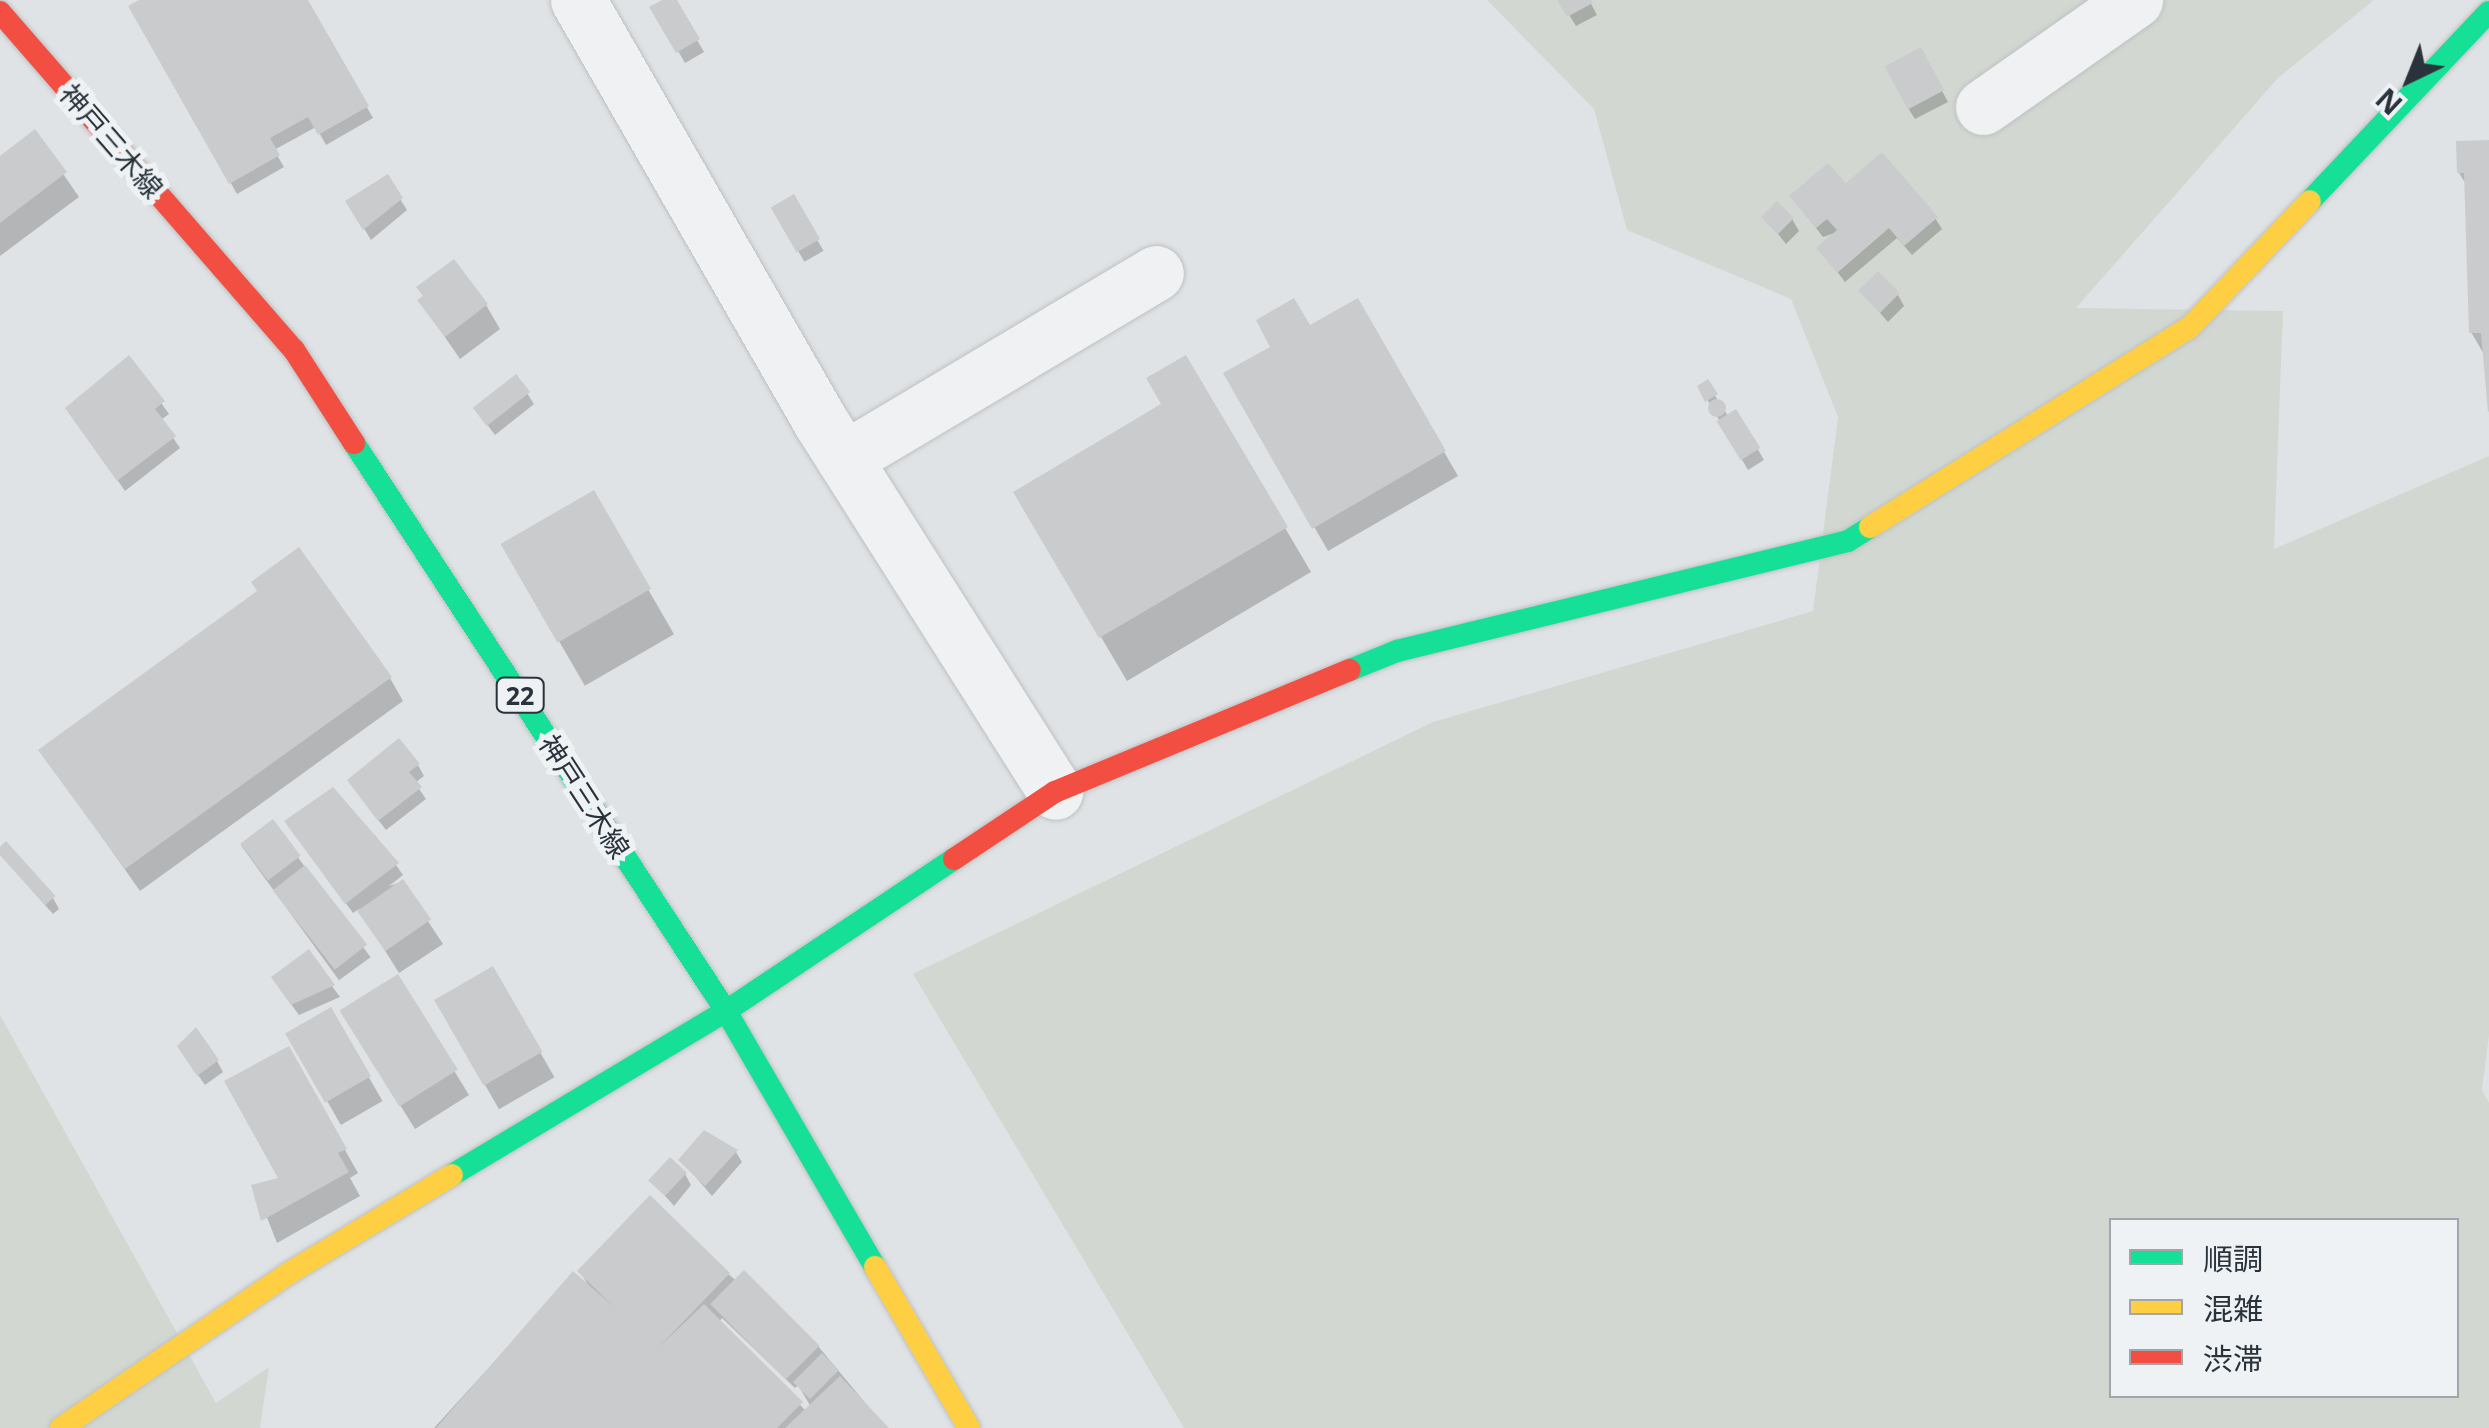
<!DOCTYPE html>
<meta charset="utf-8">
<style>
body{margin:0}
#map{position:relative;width:2489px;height:1428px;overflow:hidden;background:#e0e3e5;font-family:"Noto Sans","Noto Sans JP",sans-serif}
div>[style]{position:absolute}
.green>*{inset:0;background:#d2d8d1}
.shadow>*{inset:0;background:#0003;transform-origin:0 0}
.building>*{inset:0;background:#c9cbcd;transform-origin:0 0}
.round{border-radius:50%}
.roads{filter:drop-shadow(0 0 2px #bec1c3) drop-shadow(0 0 2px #bec1c3)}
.street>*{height:55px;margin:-27.5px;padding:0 27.5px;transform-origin:27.5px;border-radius:27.5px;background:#eff1f2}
.fast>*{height:22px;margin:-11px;padding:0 11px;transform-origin:11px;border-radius:11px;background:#16e098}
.slow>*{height:22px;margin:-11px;padding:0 11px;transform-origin:11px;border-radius:11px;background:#ffcf43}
.jam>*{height:22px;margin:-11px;padding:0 11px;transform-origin:11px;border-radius:11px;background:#f24e42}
span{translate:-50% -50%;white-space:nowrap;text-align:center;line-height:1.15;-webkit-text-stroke:10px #eef2f4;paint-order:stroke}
.shield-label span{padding:2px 8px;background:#eef2f4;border:2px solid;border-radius:8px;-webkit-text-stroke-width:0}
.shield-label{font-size:25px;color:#2a333b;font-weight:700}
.street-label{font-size:28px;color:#2a333b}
.legend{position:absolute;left:2109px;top:1218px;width:350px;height:180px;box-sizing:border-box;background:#eef2f4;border:2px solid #a0a6aa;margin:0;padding:12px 18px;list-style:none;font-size:30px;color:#2a333b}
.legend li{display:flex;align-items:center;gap:20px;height:50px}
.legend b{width:50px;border:2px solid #a0a6aa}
.north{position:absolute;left:2359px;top:30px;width:100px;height:100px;-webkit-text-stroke:8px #eef2f4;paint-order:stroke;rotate:223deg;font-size:28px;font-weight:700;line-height:40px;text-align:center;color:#2a333b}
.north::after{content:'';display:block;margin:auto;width:35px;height:45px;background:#2a333b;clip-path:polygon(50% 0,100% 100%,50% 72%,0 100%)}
</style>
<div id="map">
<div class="green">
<i style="clip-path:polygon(evenodd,1487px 0,2374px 0,2278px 78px,2076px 308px,2283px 311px,2274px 549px,2489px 456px,2489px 1035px,2482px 1090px,2489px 1103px,2489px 1428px,1184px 1428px,913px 974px,1433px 722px,1813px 611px,1838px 417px,1791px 299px,1627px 230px,1594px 109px,1487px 0,2112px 1220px,2456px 1220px,2456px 1396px,2112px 1396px,2112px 1220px)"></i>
<i style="clip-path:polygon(0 1015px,216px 1403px,269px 1367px,260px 1428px,0 1428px)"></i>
</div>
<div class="shadow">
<i style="clip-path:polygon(144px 0,306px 0,373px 118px,326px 145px,316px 127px,274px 150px,284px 167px,237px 194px,132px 7px)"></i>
<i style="clip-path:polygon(666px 0,674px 0,704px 52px,685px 63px,653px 8px)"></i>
<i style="clip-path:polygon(1560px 0,1589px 0,1597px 15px,1576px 26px)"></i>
<i style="clip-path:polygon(1920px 50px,1948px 102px,1915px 119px,1908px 108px)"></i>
<i style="clip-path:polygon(35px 133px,79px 197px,0 256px,0 159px)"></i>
<i style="clip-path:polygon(2489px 142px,2489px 387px,2485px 356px,2471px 332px,2467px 186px,2459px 173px)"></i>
<i style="clip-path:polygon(387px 178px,407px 210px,371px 240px,348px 202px)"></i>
<i style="clip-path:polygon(1792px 197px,1935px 218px,1942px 229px,1912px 255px,1897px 238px,1845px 282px,1819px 248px,1838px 232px,1823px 237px)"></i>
<i style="left:793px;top:198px;width:61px;height:22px;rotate:60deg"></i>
<i style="clip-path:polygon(1765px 218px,1792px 219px,1799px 231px,1786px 244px)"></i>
<i style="clip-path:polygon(1861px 291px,1898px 295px,1904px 306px,1888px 322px)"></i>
<i style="clip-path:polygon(420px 301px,486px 305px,500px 329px,460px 359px)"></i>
<i style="left:1357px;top:301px;width:202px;height:150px;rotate:60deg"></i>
<i style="clip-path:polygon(129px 358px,169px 414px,161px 420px,180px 448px,125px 491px,75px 419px)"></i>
<i style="clip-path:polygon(1185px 358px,1311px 572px,1127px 681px,1016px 493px,1164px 405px)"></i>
<i style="clip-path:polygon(1707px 383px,1728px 416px,1736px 412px,1764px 460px,1748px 470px,1700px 387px)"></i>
<i style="clip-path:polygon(527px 393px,534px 404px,495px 435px,483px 419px)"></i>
<i style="left:593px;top:494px;width:162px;height:103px;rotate:60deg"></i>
<i style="clip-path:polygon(390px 678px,403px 701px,140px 891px,41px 750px)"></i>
<i style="clip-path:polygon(418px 765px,424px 776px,415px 783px,426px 799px,386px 830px,356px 791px)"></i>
<i style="left:273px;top:823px;width:166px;height:39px;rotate:54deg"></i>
<i style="clip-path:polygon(294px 833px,375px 835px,403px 875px,389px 886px,402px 882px,443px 944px,399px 973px,359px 909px,353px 913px)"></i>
<i style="clip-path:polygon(6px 845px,53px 898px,59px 909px,53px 914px,6px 861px,0 850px)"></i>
<i style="clip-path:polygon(308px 953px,340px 997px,299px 1015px,280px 989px)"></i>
<i style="left:492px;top:969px;width:125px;height:64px;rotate:60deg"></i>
<i style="clip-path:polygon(397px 977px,469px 1095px,415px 1129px,356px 1034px)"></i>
<i style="left:330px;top:1010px;width:105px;height:48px;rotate:60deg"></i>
<i style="clip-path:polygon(288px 1049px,358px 1173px,350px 1178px,360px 1196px,277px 1243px,255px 1187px,281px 1180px)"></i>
<i style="clip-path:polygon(186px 1058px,217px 1061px,223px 1072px,205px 1085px)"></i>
<i style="clip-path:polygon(736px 1152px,742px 1162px,712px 1196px,681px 1160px)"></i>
<i style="clip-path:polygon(685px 1174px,691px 1185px,674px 1206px,652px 1181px)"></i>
<i style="clip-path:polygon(evenodd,580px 1271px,728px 1274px,818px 1346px,886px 1428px,434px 1428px,574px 1274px,588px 1285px,580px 1271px,722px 1318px,795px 1388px,798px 1385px,811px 1407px,806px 1411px,719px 1322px,722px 1318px)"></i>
</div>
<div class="building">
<i style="clip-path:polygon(139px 0,308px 0,369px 106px,318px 135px,308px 117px,270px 138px,280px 155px,229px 184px,128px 6px)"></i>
<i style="clip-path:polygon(662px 0,677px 0,700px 39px,676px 53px,649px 7px)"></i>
<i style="clip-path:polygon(1557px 0,1591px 0,1593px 3px,1567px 17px)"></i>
<i style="left:1921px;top:47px;width:49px;height:41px;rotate:62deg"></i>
<i style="clip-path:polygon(35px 129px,67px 172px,0 223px,0 156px)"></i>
<i style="clip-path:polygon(2489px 140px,2489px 411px,2488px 412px,2481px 333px,2469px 333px,2464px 173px,2457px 173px,2456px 141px)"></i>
<i style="clip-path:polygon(1882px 152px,1938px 217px,1904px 246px,1889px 228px,1837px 273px,1816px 248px,1837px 230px,1827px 219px,1816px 228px,1789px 196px,1828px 163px,1846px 183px)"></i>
<i style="clip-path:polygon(388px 174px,403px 198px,363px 230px,345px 201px)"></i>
<i style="left:794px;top:194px;width:52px;height:27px;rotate:60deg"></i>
<i style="left:1777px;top:201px;width:24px;height:23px;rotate:45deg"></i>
<i style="clip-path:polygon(454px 259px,488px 304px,445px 337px,417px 300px,423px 296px,416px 287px)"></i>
<i style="left:1878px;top:271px;width:31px;height:28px;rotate:45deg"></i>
<i style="clip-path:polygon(1294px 298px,1310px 325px,1358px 298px,1446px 451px,1312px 529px,1223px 373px,1270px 347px,1256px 320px)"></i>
<i style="clip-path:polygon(129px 355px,165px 401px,155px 409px,176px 436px,117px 481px,65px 408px)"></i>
<i style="clip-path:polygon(1186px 355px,1288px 527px,1099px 638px,1013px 492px,1161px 404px,1146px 378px)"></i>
<i style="left:516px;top:374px;width:23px;height:55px;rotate:52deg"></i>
<i style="clip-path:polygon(1708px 379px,1718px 394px,1705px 402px,1697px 386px)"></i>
<i class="round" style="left:1708px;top:399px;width:18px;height:18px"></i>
<i style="left:1736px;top:409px;width:46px;height:23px;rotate:58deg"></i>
<i style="left:594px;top:490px;width:114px;height:108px;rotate:60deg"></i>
<i style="clip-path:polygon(299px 547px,392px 677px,125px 869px,38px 750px,257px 591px,251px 582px)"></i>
<i style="clip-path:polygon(399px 738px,420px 764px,409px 772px,422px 787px,378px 821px,347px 780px)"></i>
<i style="clip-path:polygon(333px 787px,399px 863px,345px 904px,284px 821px)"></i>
<i style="left:273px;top:819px;width:46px;height:41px;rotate:53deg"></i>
<i style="left:6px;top:841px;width:74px;height:14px;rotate:48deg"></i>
<i style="left:305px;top:865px;width:101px;height:41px;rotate:52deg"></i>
<i style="left:403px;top:879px;width:49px;height:56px;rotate:55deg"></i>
<i style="clip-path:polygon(309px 949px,335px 985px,291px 1005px,271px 977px)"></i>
<i style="left:493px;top:966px;width:99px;height:68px;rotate:60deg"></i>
<i style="left:398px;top:974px;width:113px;height:69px;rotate:58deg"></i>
<i style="left:331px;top:1007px;width:80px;height:53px;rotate:60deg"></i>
<i style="clip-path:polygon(196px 1027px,219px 1060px,197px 1076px,177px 1046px)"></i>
<i style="clip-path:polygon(289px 1046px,347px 1149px,338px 1153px,349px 1172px,261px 1221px,251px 1185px,278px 1178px,224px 1081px)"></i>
<i style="clip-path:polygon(704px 1130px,738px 1150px,705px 1186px,678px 1160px)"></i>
<i style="left:670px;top:1157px;width:23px;height:32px;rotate:43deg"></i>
<i style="clip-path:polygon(650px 1195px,730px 1273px,658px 1348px,704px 1304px,803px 1402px,777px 1428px,436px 1428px,573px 1271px,614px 1307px,577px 1271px)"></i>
<i style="left:744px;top:1270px;width:107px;height:48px;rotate:45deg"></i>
<i style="left:822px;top:1353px;width:24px;height:41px;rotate:45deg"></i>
<i style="clip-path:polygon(840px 1376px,889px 1428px,785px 1428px)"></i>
</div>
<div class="roads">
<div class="street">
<i style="left:578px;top:0;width:486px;rotate:60.1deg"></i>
<i style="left:820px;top:421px;width:439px;rotate:57.6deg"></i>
<i style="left:1983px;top:107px;width:186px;rotate:-35.1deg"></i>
<i style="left:844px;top:459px;width:363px;rotate:-30.8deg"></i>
</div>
<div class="fast">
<i style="left:2310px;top:201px;width:260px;rotate:-46.6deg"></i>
<i style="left:354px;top:443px;width:679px;rotate:56.78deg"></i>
<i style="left:726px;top:1011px;width:296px;rotate:59.8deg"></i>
<i style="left:1350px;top:670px;width:51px;rotate:-22deg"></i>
<i style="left:1397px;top:651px;width:464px;rotate:-13.7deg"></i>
<i style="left:1848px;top:541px;width:26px;rotate:-32deg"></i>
<i style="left:452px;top:1175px;width:319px;rotate:-30.9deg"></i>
<i style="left:726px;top:1011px;width:274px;rotate:-33.7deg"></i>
</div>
<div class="slow">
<i style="left:1870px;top:527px;width:376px;rotate:-32deg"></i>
<i style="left:2189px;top:328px;width:175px;rotate:-46.4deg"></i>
<i style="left:875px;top:1267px;width:186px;rotate:59.7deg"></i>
<i style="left:61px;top:1428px;width:276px;rotate:-34.2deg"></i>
<i style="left:289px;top:1273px;width:190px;rotate:-31deg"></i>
</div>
<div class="jam">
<i style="left:0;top:12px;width:448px;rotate:49deg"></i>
<i style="left:294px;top:350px;width:111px;rotate:57.2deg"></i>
<i style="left:954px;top:859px;width:121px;rotate:-33.6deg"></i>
<i style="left:1055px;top:792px;width:319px;rotate:-22.5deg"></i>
</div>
</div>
<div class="shield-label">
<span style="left:520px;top:695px">22</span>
</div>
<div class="street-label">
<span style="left:112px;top:141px;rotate:49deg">神戸三木線</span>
<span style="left:585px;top:796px;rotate:57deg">神戸三木線</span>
</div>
<ul class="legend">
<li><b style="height:12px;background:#16e098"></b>順調</li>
<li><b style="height:12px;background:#ffcf43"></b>混雑</li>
<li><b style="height:12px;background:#f24e42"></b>渋滞</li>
</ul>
<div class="north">N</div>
</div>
